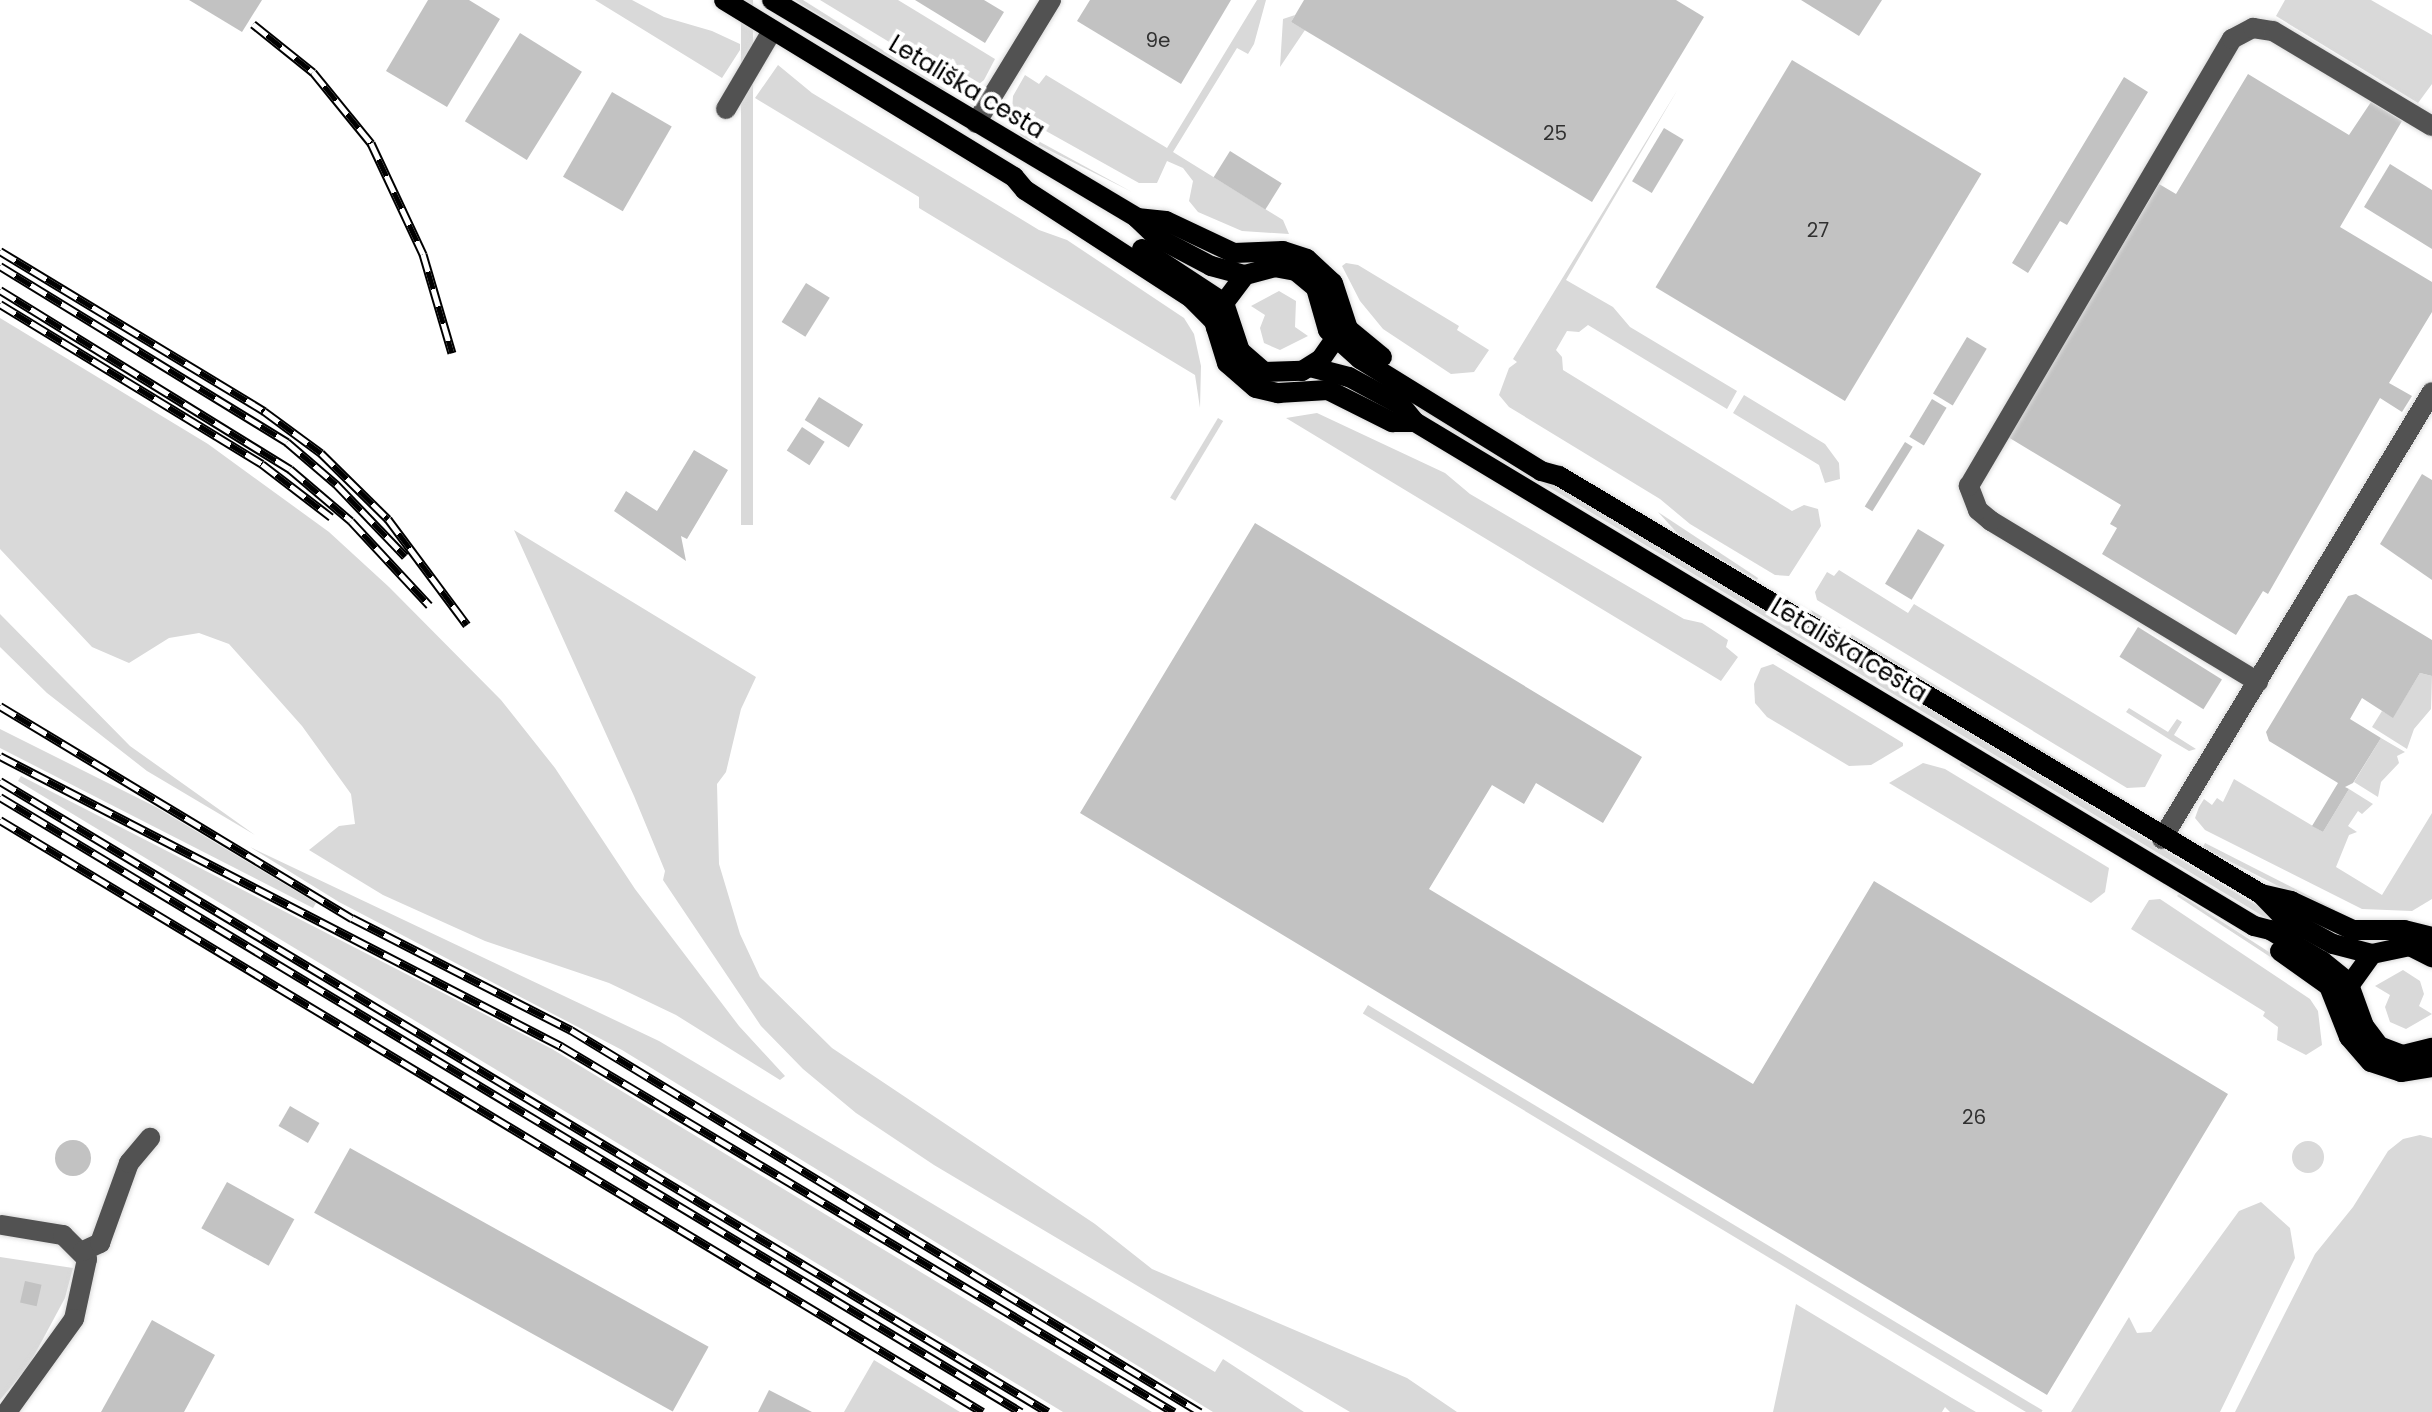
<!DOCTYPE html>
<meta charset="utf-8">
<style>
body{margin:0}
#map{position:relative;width:2432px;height:1412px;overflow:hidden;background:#fff;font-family:Poppins,sans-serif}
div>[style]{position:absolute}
.green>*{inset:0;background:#d9d9d9;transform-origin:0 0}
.round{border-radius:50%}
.building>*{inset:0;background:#c2c2c2;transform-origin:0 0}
.roads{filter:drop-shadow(0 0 2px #dbdbdb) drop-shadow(0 0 2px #dbdbdb)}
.minor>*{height:20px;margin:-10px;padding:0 10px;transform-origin:10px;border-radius:10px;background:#525252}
.major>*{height:20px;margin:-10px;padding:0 10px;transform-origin:10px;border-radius:10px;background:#000}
.rail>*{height:9px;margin-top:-4.5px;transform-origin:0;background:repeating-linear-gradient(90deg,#fff 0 18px,#000 0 36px);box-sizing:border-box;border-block:2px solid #000}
span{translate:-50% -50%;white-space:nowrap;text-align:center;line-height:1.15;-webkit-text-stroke:8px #fff;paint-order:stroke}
.number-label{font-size:20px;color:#303030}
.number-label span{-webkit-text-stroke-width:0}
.street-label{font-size:24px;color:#000}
</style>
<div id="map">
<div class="green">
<i style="clip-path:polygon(595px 0,632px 0,664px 17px,712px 31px,740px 44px,740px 50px,722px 78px)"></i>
<i style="left:741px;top:0;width:12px;height:525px"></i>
<i style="clip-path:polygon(795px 0,803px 0,949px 92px,935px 86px)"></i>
<i style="clip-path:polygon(820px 0,898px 0,995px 59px,984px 80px,970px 91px)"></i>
<i style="clip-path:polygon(1257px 0,1266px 0,1254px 44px,1248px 54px,1237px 48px,1173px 152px,1283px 220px,1289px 234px,1242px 231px,1198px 212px,1189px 201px,1193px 181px,1183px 168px,1167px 161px,1157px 183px,1139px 183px,1012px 112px,1013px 96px,1025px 75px,1039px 84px,1046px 75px,1167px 148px)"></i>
<i style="clip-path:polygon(2285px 0,2371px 0,2432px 35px,2432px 84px,2418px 103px,2276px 16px)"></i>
<i style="clip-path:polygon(1295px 15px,1291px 22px,1305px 30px,1280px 67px,1283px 19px)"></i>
<i style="clip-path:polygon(778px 65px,812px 93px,1039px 230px,1067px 240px,1184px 318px,1194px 334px,1201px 366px,1200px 408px,1195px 375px,919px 208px,919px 197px,755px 98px)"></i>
<i style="clip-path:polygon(1678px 89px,1566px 280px,1613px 307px,1630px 327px,1737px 391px,1727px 409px,1588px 325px,1579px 332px,1567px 331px,1556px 350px,1562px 357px,1563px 370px,1792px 511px,1804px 505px,1818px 509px,1821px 526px,1789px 576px,1775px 575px,1690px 524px,1660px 499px,1509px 407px,1499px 395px,1509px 368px,1517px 362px,1513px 359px)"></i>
<i style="clip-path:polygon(1018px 130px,1132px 192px,1021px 136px)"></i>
<i style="clip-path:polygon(1346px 263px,1358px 265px,1459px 326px,1457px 330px,1489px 350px,1474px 372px,1451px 374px,1383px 329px,1360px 301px,1342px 266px)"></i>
<i style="clip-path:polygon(1279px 291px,1296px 301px,1295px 327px,1308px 336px,1280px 350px,1264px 343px,1260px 328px,1265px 315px,1251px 306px)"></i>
<i style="clip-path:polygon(0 318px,208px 444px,329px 532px,389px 587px,501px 700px,555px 768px,635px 889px,739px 1026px,785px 1076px,780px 1080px,676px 1015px,609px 983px,485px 941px,383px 895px,309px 850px,339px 826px,355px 824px,351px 794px,302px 726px,229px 644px,199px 633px,169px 638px,129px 663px,92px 647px,0 549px)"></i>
<i style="left:1369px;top:372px;width:1108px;height:6px;rotate:31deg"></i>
<i style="clip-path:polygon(1744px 395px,1825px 444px,1839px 463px,1840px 479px,1825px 483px,1819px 465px,1733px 413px)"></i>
<i style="clip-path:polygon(1317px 413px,1445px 473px,1470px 494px,1684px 619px,1702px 623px,1728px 640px,1726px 647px,1738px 657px,1721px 681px,1286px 418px)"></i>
<i style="left:1218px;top:418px;width:6px;height:93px;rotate:31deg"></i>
<i style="clip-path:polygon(1658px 512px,1758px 578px,1757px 580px,1680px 536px)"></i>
<i style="clip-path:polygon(514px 530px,756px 677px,741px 709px,726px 772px,717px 784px,719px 864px,740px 934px,760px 977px,832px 1048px,1095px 1224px,1152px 1269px,1407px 1378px,1457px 1412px,1350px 1412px,934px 1165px,856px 1113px,803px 1069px,761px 1026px,663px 880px,665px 871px,634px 796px)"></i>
<i style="clip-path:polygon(1839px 570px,1908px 613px,1914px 604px,2162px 755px,2145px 787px,2127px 788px,1817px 600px,1815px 592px,1827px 572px,1834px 576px)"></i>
<i style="clip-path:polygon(1811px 610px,2129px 802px,2128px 804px,1814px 616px)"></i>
<i style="clip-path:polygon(0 614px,130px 746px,255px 835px,147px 771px,47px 693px,0 647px)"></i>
<i style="clip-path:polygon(1781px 652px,1909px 729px,1912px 733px,1776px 654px)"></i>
<i style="clip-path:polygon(1773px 664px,1903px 743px,1903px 746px,1871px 765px,1849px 766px,1767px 717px,1755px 703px,1754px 684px,1761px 668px)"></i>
<i style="clip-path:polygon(2420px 673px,2432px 676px,2431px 709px,2414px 729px,2407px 749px,2372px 727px,2382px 711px,2393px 717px)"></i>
<i style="clip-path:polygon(2129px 708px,2168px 732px,2177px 719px,2182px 722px,2174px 735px,2196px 749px,2189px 751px,2172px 741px,2126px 712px)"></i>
<i style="clip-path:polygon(0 729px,156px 807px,316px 903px,313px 908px,0 748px)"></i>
<i style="clip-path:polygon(2381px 738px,2405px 752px,2397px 756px,2399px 763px,2381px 782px,2378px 797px,2354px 782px)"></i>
<i style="clip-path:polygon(1961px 762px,1975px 768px,2110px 853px,1960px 765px)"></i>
<i style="clip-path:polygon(1923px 763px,1945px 769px,2109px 868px,2105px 892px,2091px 903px,1889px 783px)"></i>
<i style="clip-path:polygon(21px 776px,552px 1049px,1152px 1412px,1063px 1412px,18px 781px)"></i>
<i style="clip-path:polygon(2234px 779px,2323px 832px,2349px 789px,2373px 804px,2362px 814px,2358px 811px,2348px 826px,2357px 832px,2349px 835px,2336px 867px,2382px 895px,2432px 813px,2432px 899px,2412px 911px,2362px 909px,2205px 830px,2195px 818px,2199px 807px,2204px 799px,2212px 805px,2217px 798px,2223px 802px)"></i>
<i style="left:2205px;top:843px;width:146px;height:5px;rotate:27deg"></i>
<i style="clip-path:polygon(250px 847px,659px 1041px,1215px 1372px,1223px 1359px,1304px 1412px,1213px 1412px,622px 1050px,339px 902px)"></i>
<i style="clip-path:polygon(2179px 894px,2297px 970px,2295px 973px,2177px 896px)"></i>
<i style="clip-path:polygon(2160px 899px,2310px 999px,2318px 1011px,2322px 1045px,2306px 1055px,2277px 1040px,2278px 1027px,2263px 1016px,2265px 1012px,2131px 929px,2149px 900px)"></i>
<i style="clip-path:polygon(2403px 970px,2420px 981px,2424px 994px,2419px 1006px,2432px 1014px,2406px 1029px,2390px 1022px,2385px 1007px,2390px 995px,2375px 986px)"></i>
<i style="left:1368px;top:1005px;width:787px;height:10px;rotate:31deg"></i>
<i style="clip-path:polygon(2420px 1135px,2432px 1138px,2432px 1412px,2235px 1412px,2315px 1254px,2353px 1207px,2388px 1151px,2403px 1139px)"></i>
<i class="round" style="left:2292px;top:1141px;width:32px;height:32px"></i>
<i style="clip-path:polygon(2261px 1202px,2290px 1228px,2295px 1258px,2220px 1412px,2071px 1412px,2129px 1317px,2137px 1333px,2151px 1332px,2239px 1211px)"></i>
<i style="clip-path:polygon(0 1257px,73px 1268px,65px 1298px,29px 1365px,0 1400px)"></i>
<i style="clip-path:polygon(1796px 1304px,1952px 1398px,1976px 1412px,1950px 1412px,1945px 1407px,1942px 1412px,1773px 1412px)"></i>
<i style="clip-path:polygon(874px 1360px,960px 1412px,844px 1412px)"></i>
</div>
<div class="building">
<i style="clip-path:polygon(189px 0,262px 0,242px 32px)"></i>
<i style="clip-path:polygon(428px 0,469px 0,500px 19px,447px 107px,386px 71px)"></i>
<i style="clip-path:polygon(915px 0,984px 0,1004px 12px,985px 43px)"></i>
<i style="clip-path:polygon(1090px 0,1231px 0,1181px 84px,1077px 21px)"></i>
<i style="clip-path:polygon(1304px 0,1676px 0,1704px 17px,1592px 202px,1291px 22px)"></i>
<i style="clip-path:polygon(1801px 0,1882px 0,1859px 36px)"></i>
<i style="left:520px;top:33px;width:73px;height:104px;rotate:32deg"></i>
<i style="left:1792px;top:60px;width:221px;height:265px;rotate:31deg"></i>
<i style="clip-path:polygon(2248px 74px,2349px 135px,2371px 102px,2402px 121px,2340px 227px,2432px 282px,2432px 312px,2389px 383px,2412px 396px,2402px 412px,2380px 398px,2268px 594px,2263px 591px,2236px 635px,2102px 554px,2117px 528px,2110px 524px,2121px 505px,2008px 437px,2159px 184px,2176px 194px)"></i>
<i style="clip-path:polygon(2124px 77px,2148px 92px,2067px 225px,2060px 221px,2028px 273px,2012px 263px)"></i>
<i style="left:612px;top:92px;width:69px;height:98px;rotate:30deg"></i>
<i style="left:1664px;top:128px;width:23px;height:62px;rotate:31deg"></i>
<i style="left:1230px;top:151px;width:61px;height:31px;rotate:32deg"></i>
<i style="clip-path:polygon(2390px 164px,2432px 190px,2432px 249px,2364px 207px)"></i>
<i style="left:806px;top:283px;width:28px;height:46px;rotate:32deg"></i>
<i style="left:1967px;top:337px;width:23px;height:66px;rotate:31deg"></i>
<i style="left:819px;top:397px;width:52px;height:27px;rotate:32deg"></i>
<i style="left:1932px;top:399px;width:17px;height:44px;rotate:31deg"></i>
<i style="left:802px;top:427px;width:27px;height:28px;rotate:33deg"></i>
<i style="left:1905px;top:442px;width:9px;height:76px;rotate:32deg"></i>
<i style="clip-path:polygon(694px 450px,728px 470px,687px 539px,681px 536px,686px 561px,614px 511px,626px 491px,657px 511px)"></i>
<i style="clip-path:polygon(2422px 474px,2432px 480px,2432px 580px,2380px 544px)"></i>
<i style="clip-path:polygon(1255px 523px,1642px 757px,1603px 823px,1536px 783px,1524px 804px,1492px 785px,1429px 889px,1753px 1084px,1874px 881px,2228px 1094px,2047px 1395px,1080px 813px)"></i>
<i style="left:1918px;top:529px;width:31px;height:64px;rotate:31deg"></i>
<i style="clip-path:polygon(2356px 594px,2432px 640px,2432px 676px,2420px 673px,2393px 718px,2362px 698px,2350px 719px,2381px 738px,2353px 783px,2345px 787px,2349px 789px,2323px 832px,2312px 826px,2338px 783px,2269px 741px,2266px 732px,2348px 596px)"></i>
<i style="left:2138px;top:627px;width:99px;height:35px;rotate:32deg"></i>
<i style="left:290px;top:1106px;width:34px;height:23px;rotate:30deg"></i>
<i class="round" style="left:55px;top:1140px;width:36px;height:36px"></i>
<i style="left:350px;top:1148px;width:410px;height:74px;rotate:29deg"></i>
<i style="left:227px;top:1182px;width:77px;height:53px;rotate:29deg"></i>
<i style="left:25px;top:1281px;width:17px;height:22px;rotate:13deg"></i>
<i style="clip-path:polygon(152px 1320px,215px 1355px,184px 1412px,101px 1412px)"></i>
<i style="clip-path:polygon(769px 1390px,812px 1412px,758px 1412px)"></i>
</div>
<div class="roads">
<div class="minor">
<i style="left:726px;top:109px;width:91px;rotate:-59.5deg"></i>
<i style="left:976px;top:123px;width:144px;rotate:-58.6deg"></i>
<i style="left:2258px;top:682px;width:312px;rotate:-148.9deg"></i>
<i style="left:1991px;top:521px;width:17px;rotate:-140deg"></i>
<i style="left:1978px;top:510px;width:26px;rotate:-111deg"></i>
<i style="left:1969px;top:486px;width:519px;rotate:-59.53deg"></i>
<i style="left:2232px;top:39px;width:24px;rotate:-28deg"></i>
<i style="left:2253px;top:28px;width:20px;rotate:9deg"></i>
<i style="left:2273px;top:31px;width:185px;rotate:30.9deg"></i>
<i style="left:2162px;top:839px;width:522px;rotate:-58.87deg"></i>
<i style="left:2px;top:1225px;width:62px;rotate:9.3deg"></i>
<i style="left:63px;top:1235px;width:34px;rotate:45deg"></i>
<i style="left:87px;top:1259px;width:61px;rotate:102.2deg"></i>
<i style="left:74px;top:1319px;width:115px;rotate:125.8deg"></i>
<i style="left:83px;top:1251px;width:19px;rotate:-25deg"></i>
<i style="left:100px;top:1243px;width:85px;rotate:-70.1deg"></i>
<i style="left:129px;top:1163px;width:33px;rotate:-50deg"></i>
</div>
<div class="major">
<i style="left:724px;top:0;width:340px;rotate:31.4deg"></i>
<i style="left:1014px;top:177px;width:17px;rotate:50deg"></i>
<i style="left:1025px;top:190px;width:198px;rotate:33deg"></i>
<i style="left:1191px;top:298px;width:33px;rotate:45deg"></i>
<i style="left:1214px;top:321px;width:44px;rotate:72.8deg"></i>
<i style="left:1227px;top:363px;width:38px;rotate:41deg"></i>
<i style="left:1256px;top:388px;width:23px;rotate:13deg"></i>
<i style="left:1278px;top:393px;width:50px;rotate:-3.4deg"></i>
<i style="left:1328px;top:390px;width:72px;rotate:26.6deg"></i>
<i style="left:1392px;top:422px;width:23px"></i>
<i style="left:772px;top:0;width:425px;rotate:30.8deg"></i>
<i style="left:1137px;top:218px;width:29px;rotate:44deg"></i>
<i style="left:1158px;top:238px;width:60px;rotate:27.8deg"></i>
<i style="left:1211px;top:266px;width:35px;rotate:15deg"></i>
<i style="left:1137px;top:218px;width:29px;rotate:6deg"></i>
<i style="left:1166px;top:221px;width:75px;rotate:25.2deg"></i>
<i style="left:1234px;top:253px;width:49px;rotate:-2.3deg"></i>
<i style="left:1283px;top:251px;width:25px;rotate:18deg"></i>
<i style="left:1307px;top:259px;width:35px;rotate:43deg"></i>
<i style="left:1333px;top:283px;width:48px;rotate:71.9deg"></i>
<i style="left:1348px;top:329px;width:44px;rotate:39.5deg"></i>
<i style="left:1142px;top:249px;width:98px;rotate:33.4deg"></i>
<i style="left:1224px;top:303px;width:51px;rotate:71.6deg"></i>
<i style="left:1240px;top:351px;width:32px;rotate:41deg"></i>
<i style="left:1264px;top:372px;width:38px;rotate:-2deg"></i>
<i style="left:1302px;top:371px;width:22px;rotate:-32deg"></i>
<i style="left:1321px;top:359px;width:24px;rotate:-55deg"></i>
<i style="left:1216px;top:328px;width:26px;rotate:-72deg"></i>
<i style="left:1224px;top:303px;width:35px;rotate:-53deg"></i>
<i style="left:1245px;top:275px;width:30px;rotate:-15deg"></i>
<i style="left:1274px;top:267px;width:22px;rotate:10deg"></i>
<i style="left:1296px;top:271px;width:26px;rotate:40deg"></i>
<i style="left:1316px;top:288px;width:44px;rotate:74.1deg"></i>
<i style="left:1328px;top:330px;width:43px;rotate:42.2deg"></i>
<i style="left:1360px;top:359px;width:213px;rotate:31.7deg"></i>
<i style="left:1541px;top:471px;width:19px;rotate:16deg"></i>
<i style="left:1559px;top:476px;width:817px;rotate:30.77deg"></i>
<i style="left:2261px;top:894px;width:30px;rotate:46deg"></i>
<i style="left:2282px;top:916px;width:58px;rotate:28.8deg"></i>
<i style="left:2333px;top:944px;width:40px;rotate:14.4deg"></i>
<i style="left:1310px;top:367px;width:40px;rotate:14.4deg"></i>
<i style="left:1349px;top:377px;width:59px;rotate:28.3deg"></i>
<i style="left:1401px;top:405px;width:22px;rotate:51deg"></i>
<i style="left:1415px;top:422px;width:979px;rotate:30.99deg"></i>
<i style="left:2254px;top:926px;width:16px;rotate:14deg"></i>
<i style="left:2270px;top:930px;width:61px;rotate:30.8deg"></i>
<i style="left:2322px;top:961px;width:33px;rotate:39deg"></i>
<i style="left:2348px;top:982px;width:47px;rotate:70deg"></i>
<i style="left:2364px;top:1026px;width:25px;rotate:53deg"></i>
<i style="left:2379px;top:1046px;width:26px;rotate:21deg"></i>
<i style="left:2403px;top:1055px;width:30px;rotate:-14deg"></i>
<i style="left:2261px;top:894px;width:31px;rotate:13deg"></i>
<i style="left:2291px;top:901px;width:68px;rotate:25.1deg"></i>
<i style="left:2353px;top:930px;width:51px"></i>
<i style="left:2404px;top:930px;width:29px;rotate:14deg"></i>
<i style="left:2280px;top:951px;width:60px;rotate:35.5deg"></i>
<i style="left:2329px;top:986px;width:55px;rotate:68.6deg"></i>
<i style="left:2349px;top:1037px;width:33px;rotate:49deg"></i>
<i style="left:2371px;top:1062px;width:32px;rotate:18deg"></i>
<i style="left:2401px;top:1072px;width:31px;rotate:-9deg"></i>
<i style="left:2344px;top:993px;width:48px;rotate:-54.3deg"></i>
<i style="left:2372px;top:954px;width:39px;rotate:-12deg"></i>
<i style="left:2410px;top:946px;width:25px;rotate:27deg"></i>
</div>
</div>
<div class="rail">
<i style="left:253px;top:24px;width:77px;rotate:38.7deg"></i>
<i style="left:313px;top:72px;width:92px;rotate:50.8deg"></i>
<i style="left:371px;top:143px;width:123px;rotate:64.9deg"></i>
<i style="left:423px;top:254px;width:103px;rotate:73.7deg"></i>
<i style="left:0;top:251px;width:309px;rotate:31.2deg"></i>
<i style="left:264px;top:411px;width:71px;rotate:36.4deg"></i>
<i style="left:321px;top:453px;width:94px;rotate:44.6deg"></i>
<i style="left:388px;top:519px;width:132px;rotate:53.3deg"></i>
<i style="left:0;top:266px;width:337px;rotate:31.5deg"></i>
<i style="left:287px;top:442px;width:65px;rotate:40.6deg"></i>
<i style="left:336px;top:484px;width:100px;rotate:46.2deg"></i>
<i style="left:0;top:290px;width:341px;rotate:31.7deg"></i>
<i style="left:290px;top:469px;width:80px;rotate:40.4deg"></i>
<i style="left:351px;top:521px;width:115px;rotate:47.1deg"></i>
<i style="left:0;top:304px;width:307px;rotate:31.4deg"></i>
<i style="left:262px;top:464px;width:87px;rotate:37.5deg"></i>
<i style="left:0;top:706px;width:411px;rotate:31.1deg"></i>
<i style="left:352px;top:918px;width:246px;rotate:27.1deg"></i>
<i style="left:571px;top:1030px;width:736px;rotate:31.27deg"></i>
<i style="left:0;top:756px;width:632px;rotate:27.34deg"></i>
<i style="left:561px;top:1046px;width:714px;rotate:30.84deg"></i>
<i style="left:0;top:781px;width:1223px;rotate:31.05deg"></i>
<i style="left:0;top:797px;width:1192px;rotate:31.06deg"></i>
<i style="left:0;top:820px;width:1147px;rotate:31.06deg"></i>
</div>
<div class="number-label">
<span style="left:1158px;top:40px">9e</span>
<span style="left:1555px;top:133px">25</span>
<span style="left:1818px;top:230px">27</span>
<span style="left:1974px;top:1117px">26</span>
</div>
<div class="street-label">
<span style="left:967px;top:87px;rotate:31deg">Letališka cesta</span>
<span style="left:1849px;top:650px;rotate:31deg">Letališka cesta</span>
</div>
</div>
